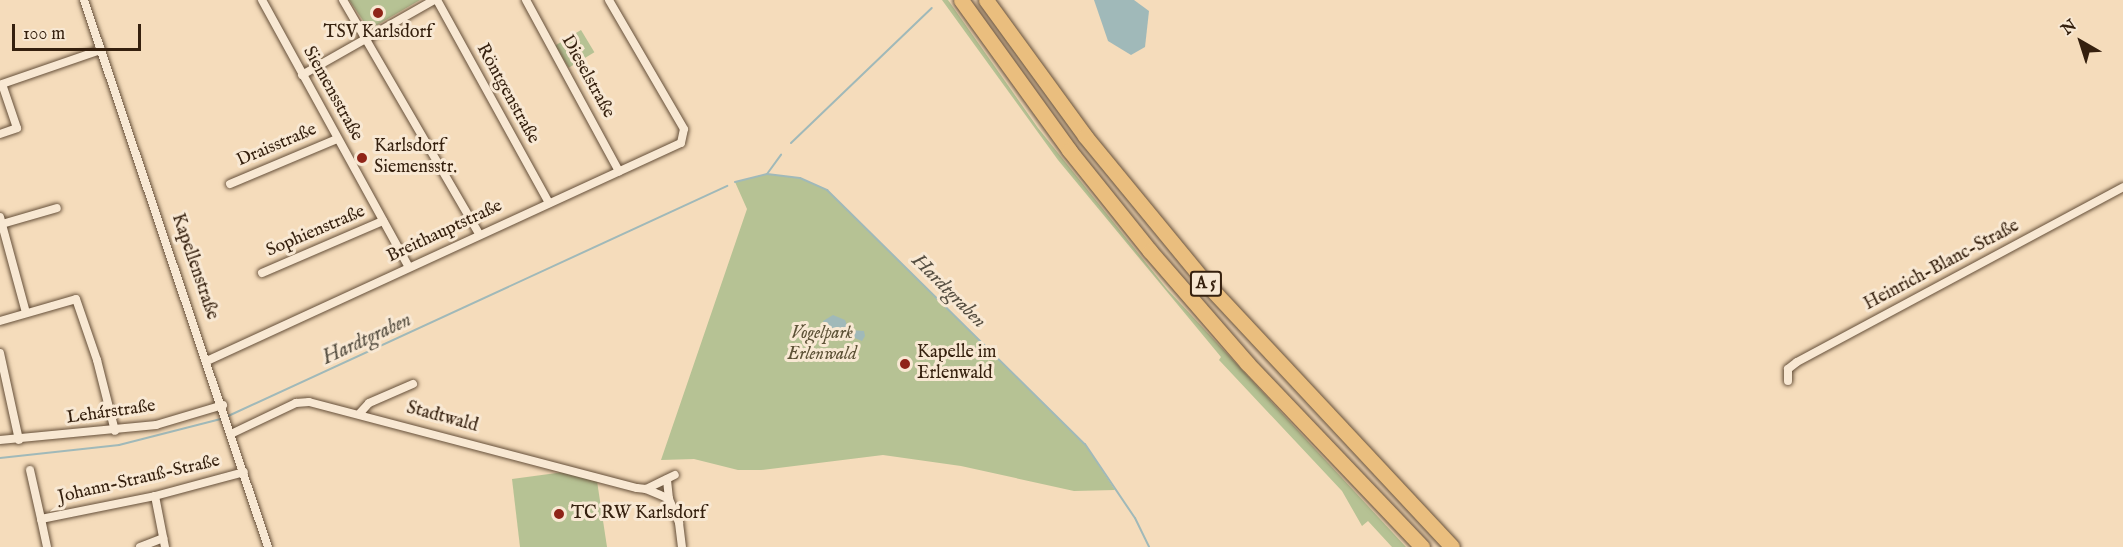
<!DOCTYPE html>
<meta charset="utf-8">
<style>
body{margin:0}
#map{position:relative;width:2123px;height:547px;overflow:hidden;background:#f5dcbb;font-family:"IM FELL English",serif}
div>[style]{position:absolute}
.green>*{inset:0;background:#b6c294;transform-origin:0 0}
.water>*{inset:0;background:#a0b9b9}
.stream>*{height:2px;margin:-1px;padding:0 1px;transform-origin:1px;border-radius:1px;background:#a0b9b9}
.roads{filter:drop-shadow(0 0 2px #654f39) drop-shadow(0 0 2px #654f39)}
.street>*{height:8px;margin:-4px;padding:0 4px;transform-origin:4px;border-radius:4px;background:#f8e8d3}
.highway>*{height:15px;margin:-7.5px;padding:0 7.5px;transform-origin:7.5px;border-radius:7.5px;background:#eabe7e}
.dots>*{width:16px;height:16px;translate:-50% -50%;box-sizing:border-box;border:3px solid #f8e8d3;border-radius:50%}
span{translate:-50% -50%;white-space:nowrap;text-align:center;line-height:1.15;-webkit-text-stroke:6px #f8e8d3;paint-order:stroke}
.shield-label span{padding:2px 4px;background:#f8e8d3;border:2px solid;border-radius:4px;-webkit-text-stroke-width:0}
.shield-label{font-size:16px;color:#35200e;font-weight:700}
.poi-label{font-size:18px;color:#35200e}
.left{translate:0 -50%;text-align:left}
.street-label{font-size:18px;color:#35200e}
.park-label{font-size:18px;color:#5c5136;font-style:italic}
.water-label{font-size:20px;color:#554e41;font-style:italic}
.north{position:absolute;left:2051px;top:12px;width:60px;height:60px;-webkit-text-stroke:4px #f8e8d3;paint-order:stroke;rotate:321deg;font-size:16px;font-weight:700;line-height:24px;text-align:center;color:#35200e}
.north::after{content:'';display:block;margin:auto;width:21px;height:27px;background:#35200e;clip-path:polygon(50% 0,100% 100%,50% 72%,0 100%)}
.scale{position:absolute;left:12px;top:24px;width:129px;height:27px;box-sizing:border-box;border:3px solid #35200e;border-top:0;padding-left:8px;font-size:18px;line-height:21px;white-space:nowrap;color:#35200e;-webkit-text-stroke:4px #f8e8d3;paint-order:stroke}
</style>
<div id="map">
<div class="green">
<i style="clip-path:polygon(349px 0,420px 0,372px 28px,366px 25px)"></i>
<i style="clip-path:polygon(942px 0,948px 0,1038px 128px,1167px 289px,1406px 547px,1392px 547px,1368px 521px,1362px 526px,1342px 491px,1219px 360px,1221px 357px,1058px 160px)"></i>
<i style="left:581px;top:30px;width:26px;height:30px;rotate:59deg"></i>
<i style="clip-path:polygon(767px 174px,800px 178px,827px 190px,1085px 444px,1115px 490px,1074px 491px,961px 466px,883px 455px,761px 470px,738px 470px,694px 459px,661px 460px,747px 209px,735px 182px)"></i>
<i style="clip-path:polygon(564px 472px,597px 481px,607px 547px,520px 547px,512px 479px)"></i>
</div>
<div class="water">
<i style="clip-path:polygon(1094px 0,1134px 0,1149px 11px,1145px 47px,1131px 55px,1108px 41px)"></i>
<i style="clip-path:polygon(833px 315px,845px 320px,849px 330px,864px 331px,865px 336px,862px 341px,841px 332px,828px 333px,823px 321px)"></i>
</div>
<div class="stream">
<i style="left:791px;top:143px;width:195px;rotate:-43.8deg"></i>
<i style="left:767px;top:174px;width:24px;rotate:-54deg"></i>
<i style="left:735px;top:182px;width:33px;rotate:-14deg"></i>
<i style="left:767px;top:174px;width:33px;rotate:7deg"></i>
<i style="left:800px;top:178px;width:30px;rotate:24deg"></i>
<i style="left:827px;top:190px;width:362px;rotate:44.6deg"></i>
<i style="left:1085px;top:444px;width:89px;rotate:56deg"></i>
<i style="left:1135px;top:518px;width:32px;rotate:64deg"></i>
<i style="left:226px;top:417px;width:552px;rotate:-24.75deg"></i>
<i style="left:0;top:458px;width:120px;rotate:-6.2deg"></i>
<i style="left:119px;top:445px;width:105px;rotate:-14.3deg"></i>
</div>
<div class="roads">
<div class="street">
<i style="left:84px;top:0;width:577px;rotate:71.41deg"></i>
<i style="left:262px;top:0;width:305px;rotate:61.2deg"></i>
<i style="left:343px;top:0;width:271px;rotate:59.8deg"></i>
<i style="left:437px;top:0;width:232px;rotate:61.1deg"></i>
<i style="left:526px;top:0;width:195px;rotate:61.5deg"></i>
<i style="left:302px;top:75px;width:152px;rotate:-29.6deg"></i>
<i style="left:0;top:134px;width:18px;rotate:-19deg"></i>
<i style="left:17px;top:128px;width:46px;rotate:-108.8deg"></i>
<i style="left:2px;top:84px;width:105px;rotate:-19deg"></i>
<i style="left:230px;top:184px;width:116px;rotate:-22.8deg"></i>
<i style="left:0;top:217px;width:99px;rotate:74.8deg"></i>
<i style="left:2px;top:224px;width:57px;rotate:-16.2deg"></i>
<i style="left:262px;top:273px;width:132px;rotate:-23.3deg"></i>
<i style="left:0;top:321px;width:79px;rotate:-16.1deg"></i>
<i style="left:76px;top:299px;width:65px;rotate:71deg"></i>
<i style="left:97px;top:360px;width:73px;rotate:75.8deg"></i>
<i style="left:0;top:353px;width:89px;rotate:77.7deg"></i>
<i style="left:209px;top:360px;width:519px;rotate:-24.69deg"></i>
<i style="left:681px;top:143px;width:14px;rotate:-78deg"></i>
<i style="left:684px;top:129px;width:149px;rotate:-120.2deg"></i>
<i style="left:1788px;top:381px;width:12px;rotate:-90deg"></i>
<i style="left:1788px;top:369px;width:11px;rotate:-38deg"></i>
<i style="left:1797px;top:362px;width:370px;rotate:-28.2deg"></i>
<i style="left:360px;top:413px;width:13px;rotate:-48deg"></i>
<i style="left:369px;top:403px;width:48px;rotate:-23.4deg"></i>
<i style="left:233px;top:433px;width:70px;rotate:-25.5deg"></i>
<i style="left:296px;top:403px;width:13px;rotate:-4deg"></i>
<i style="left:309px;top:402px;width:339px;rotate:14.7deg"></i>
<i style="left:637px;top:488px;width:9px;rotate:6deg"></i>
<i style="left:646px;top:489px;width:32px;rotate:-26deg"></i>
<i style="left:0;top:440px;width:157px;rotate:-5.5deg"></i>
<i style="left:156px;top:425px;width:70px;rotate:-16.6deg"></i>
<i style="left:30px;top:470px;width:50px;rotate:77.3deg"></i>
<i style="left:646px;top:489px;width:25px;rotate:23deg"></i>
<i style="left:669px;top:499px;width:20px;rotate:-96deg"></i>
<i style="left:155px;top:496px;width:52px;rotate:78.9deg"></i>
<i style="left:669px;top:499px;width:26px;rotate:67deg"></i>
<i style="left:679px;top:523px;width:24px;rotate:83deg"></i>
<i style="left:47px;top:547px;width:29px;rotate:-102deg"></i>
<i style="left:41px;top:519px;width:116px;rotate:-11.4deg"></i>
<i style="left:155px;top:496px;width:92px;rotate:-15.1deg"></i>
<i style="left:140px;top:547px;width:25px;rotate:-21deg"></i>
</div>
<div class="highway">
<i style="left:961px;top:0;width:185px;rotate:54.2deg"></i>
<i style="left:1069px;top:150px;width:129px;rotate:51.3deg"></i>
<i style="left:1150px;top:251px;width:148px;rotate:49.1deg"></i>
<i style="left:1247px;top:363px;width:254px;rotate:46.4deg"></i>
<i style="left:986px;top:0;width:168px;rotate:53.9deg"></i>
<i style="left:1085px;top:136px;width:189px;rotate:50.6deg"></i>
<i style="left:1205px;top:282px;width:362px;rotate:47deg"></i>
</div>
</div>
<div class="dots">
<i style="left:378px;top:13px;background:#8f2418"></i>
<i style="left:362px;top:158px;background:#8f2418"></i>
<i style="left:905px;top:364px;background:#8f2418"></i>
<i style="left:559px;top:514px;background:#8f2418"></i>
</div>
<div class="shield-label">
<span style="left:1206px;top:284px">A 5</span>
</div>
<div class="poi-label">
<span style="left:378px;top:33px">TSV Karlsdorf</span>
<span class="left" style="left:374px;top:158px">Karlsdorf<br>Siemensstr.</span>
<span class="left" style="left:917px;top:364px">Kapelle im<br>Erlenwald</span>
<span class="left" style="left:571px;top:514px">TC RW Karlsdorf</span>
</div>
<div class="street-label">
<span style="left:587px;top:77px;rotate:61deg">Dieselstraße</span>
<span style="left:332px;top:94px;rotate:61deg">Siemensstraße</span>
<span style="left:507px;top:94px;rotate:61deg">Röntgenstraße</span>
<span style="left:277px;top:146px;rotate:-23deg">Draisstraße</span>
<span style="left:316px;top:232px;rotate:-23deg">Sophienstraße</span>
<span style="left:445px;top:232px;rotate:-25deg">Breithauptstraße</span>
<span style="left:1942px;top:266px;rotate:-28deg">Heinrich-Blanc-Straße</span>
<span style="left:194px;top:267px;rotate:71deg">Kapellenstraße</span>
<span style="left:111px;top:413px;rotate:-8deg">Lehárstraße</span>
<span style="left:442px;top:418px;rotate:15deg">Stadtwald</span>
<span style="left:139px;top:480px;rotate:-13deg">Johann-Strauß-Straße</span>
</div>
<div class="park-label">
<span style="left:822px;top:345px">Vogelpark<br>Erlenwald</span>
</div>
<div class="water-label">
<span style="left:949px;top:291px;rotate:45deg">Hardtgraben</span>
<span style="left:367px;top:339px;rotate:-25deg">Hardtgraben</span>
</div>
<div class="north">N</div>
<div class="scale">100 m</div>
</div>
